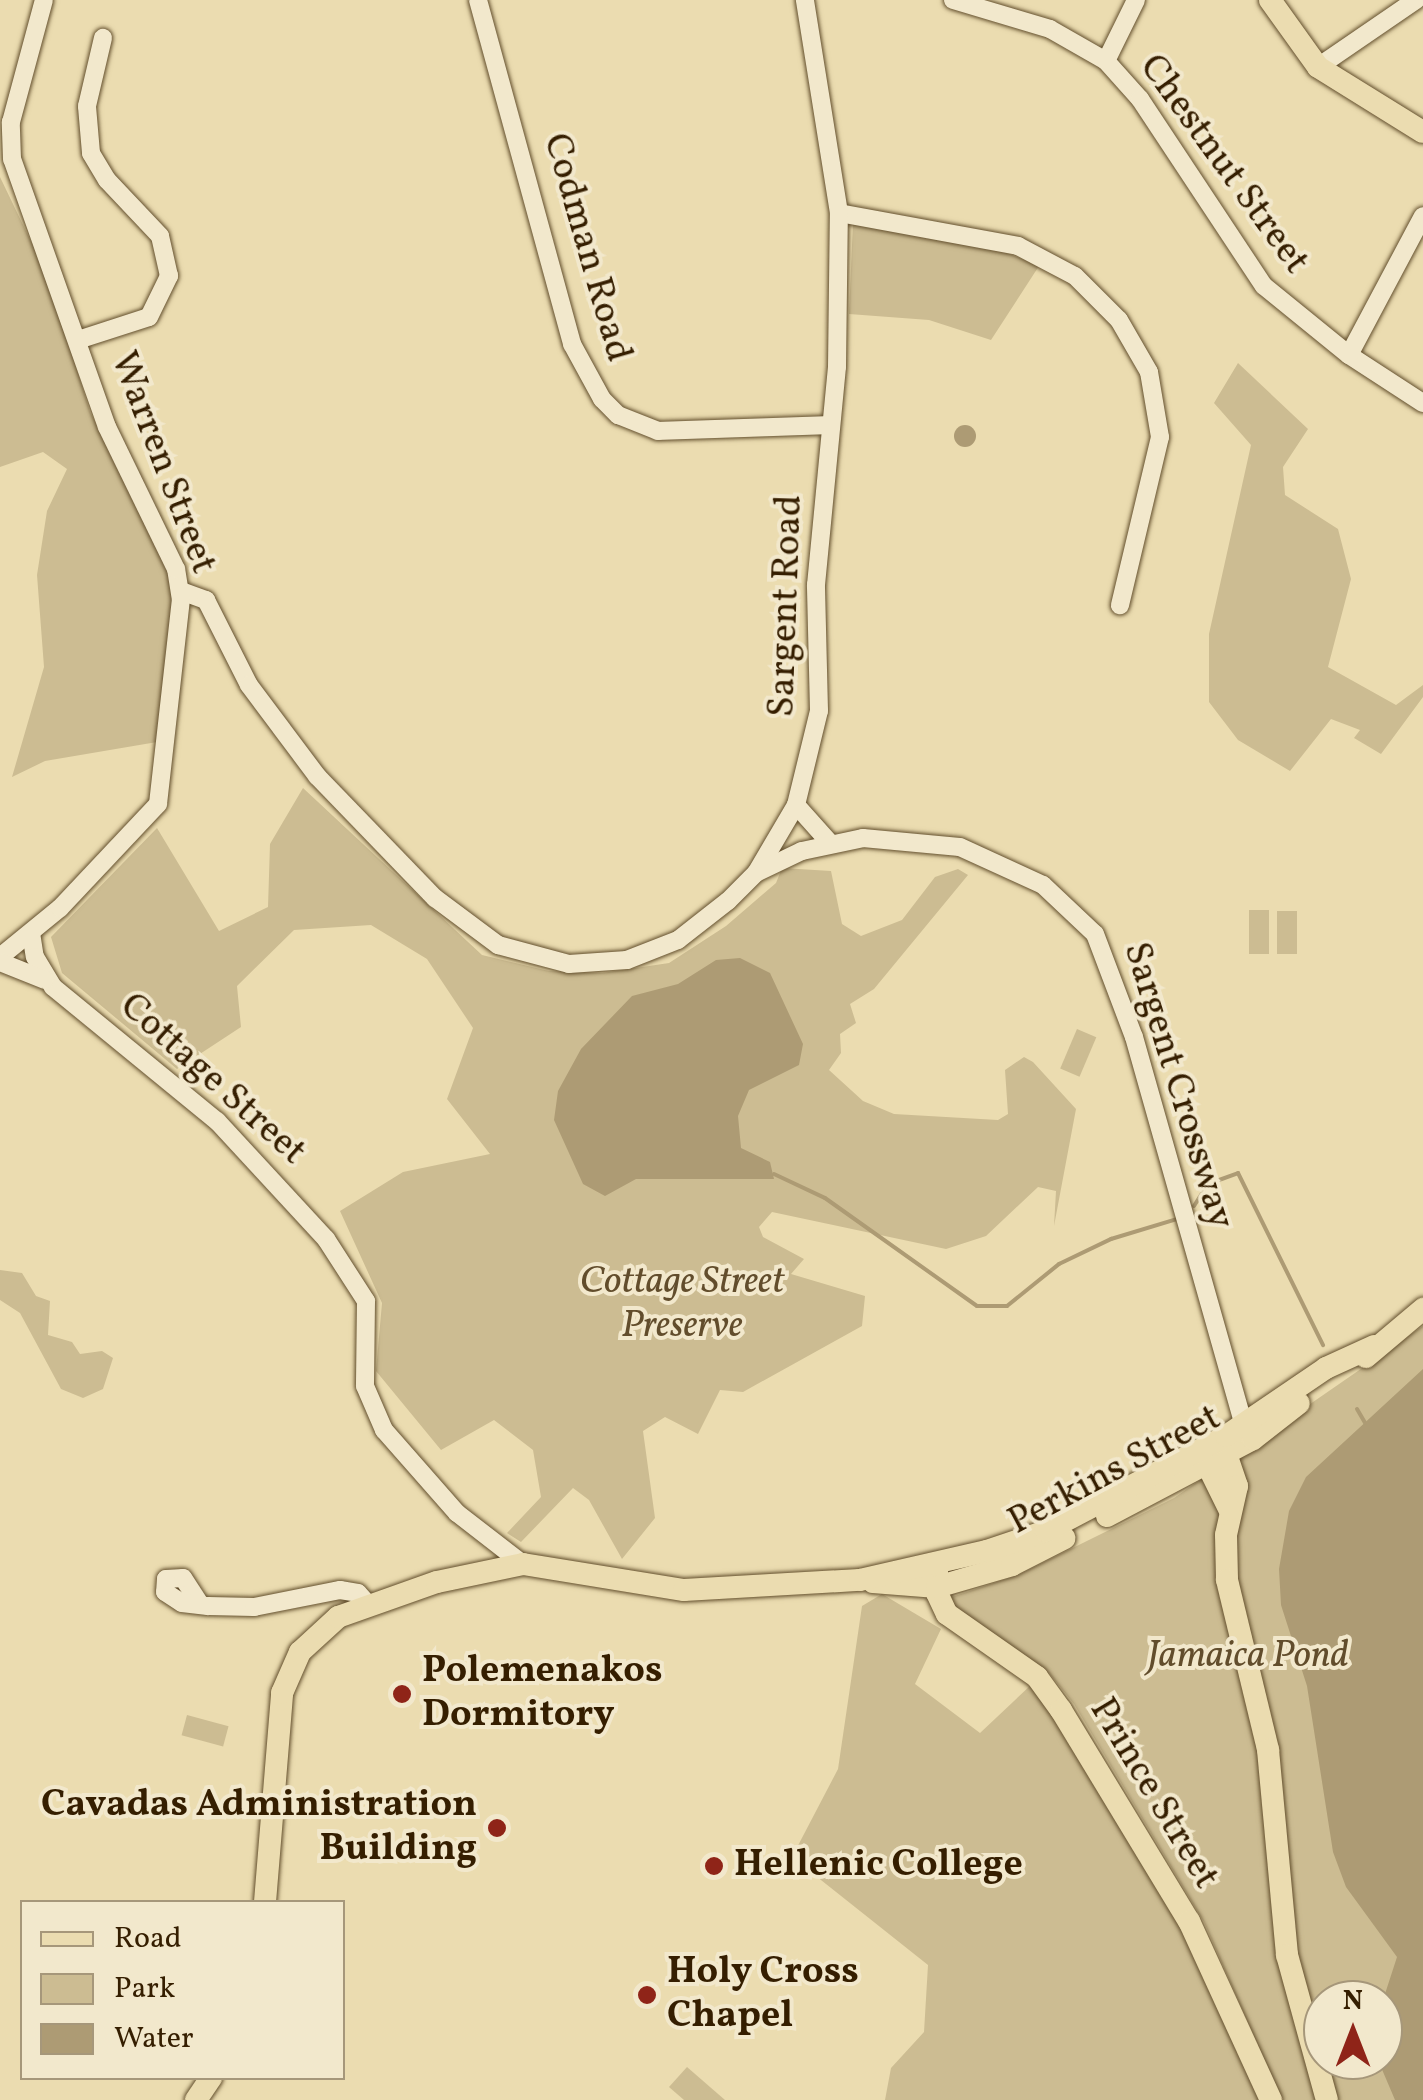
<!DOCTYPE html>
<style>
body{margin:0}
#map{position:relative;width:1423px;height:2100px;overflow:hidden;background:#ebdcb0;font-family:Vollkorn,serif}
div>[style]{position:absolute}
.green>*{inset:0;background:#ccbc92;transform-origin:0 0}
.water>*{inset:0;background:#ad9b74}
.round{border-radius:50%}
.stream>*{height:4px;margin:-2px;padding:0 2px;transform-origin:2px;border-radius:2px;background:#ad9b74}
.roads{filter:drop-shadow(0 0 2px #624e2c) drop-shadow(0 0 2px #624e2c)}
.minor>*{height:18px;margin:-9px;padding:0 9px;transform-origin:9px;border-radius:9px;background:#f2e8cc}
.major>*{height:22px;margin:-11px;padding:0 11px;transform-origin:11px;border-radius:11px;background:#ebdcb0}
.dots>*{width:28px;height:28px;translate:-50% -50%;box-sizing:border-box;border:5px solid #f2e8cc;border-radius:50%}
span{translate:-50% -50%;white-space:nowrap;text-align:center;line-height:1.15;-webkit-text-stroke:8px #f2e8cc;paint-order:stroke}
.street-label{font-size:38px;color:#351e00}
.park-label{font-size:38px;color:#624d2c;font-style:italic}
.poi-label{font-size:38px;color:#351e00;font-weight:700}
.left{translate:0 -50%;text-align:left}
.right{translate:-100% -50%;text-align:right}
.legend{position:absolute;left:20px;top:1900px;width:325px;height:180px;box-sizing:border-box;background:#f2e8cc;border:2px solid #a6977a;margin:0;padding:12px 18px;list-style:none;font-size:30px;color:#351e00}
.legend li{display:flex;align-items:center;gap:20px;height:50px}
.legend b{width:50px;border:2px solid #a6977a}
.north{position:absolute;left:1303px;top:1980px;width:100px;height:100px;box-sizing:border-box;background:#f2e8cc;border:2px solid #a6977a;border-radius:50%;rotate:0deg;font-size:28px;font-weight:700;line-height:40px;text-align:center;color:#351e00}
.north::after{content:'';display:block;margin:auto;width:35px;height:45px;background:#8f2418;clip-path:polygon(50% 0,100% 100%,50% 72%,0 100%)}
</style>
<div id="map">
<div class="green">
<i style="clip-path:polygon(0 177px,49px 279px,90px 412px,164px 553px,173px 587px,157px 742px,45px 761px,12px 777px,44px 667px,37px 575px,47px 511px,67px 469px,43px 452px,0 467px)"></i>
<i style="clip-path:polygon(853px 223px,995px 248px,1039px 266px,991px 340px,929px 320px,849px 314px)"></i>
<i style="clip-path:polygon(1238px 363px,1308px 429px,1283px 467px,1285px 495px,1338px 529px,1351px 579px,1328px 667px,1396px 705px,1423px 685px,1423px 697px,1381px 754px,1354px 738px,1360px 730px,1331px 719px,1290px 771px,1238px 740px,1209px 702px,1209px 634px,1251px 445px,1214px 403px)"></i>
<i style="clip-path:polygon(303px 788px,482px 955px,549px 971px,602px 973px,669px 963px,726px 926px,776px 883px,782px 868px,831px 871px,842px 924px,861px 936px,902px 920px,935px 877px,958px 869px,968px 875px,874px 989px,850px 1004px,856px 1023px,840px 1034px,841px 1053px,829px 1070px,863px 1101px,894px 1114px,998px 1120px,1008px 1114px,1005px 1070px,1024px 1057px,1033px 1062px,1076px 1109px,1054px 1226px,1056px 1191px,1038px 1187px,986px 1236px,946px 1249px,772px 1212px,759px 1227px,763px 1237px,804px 1259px,791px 1274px,865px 1296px,862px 1326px,743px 1392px,720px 1390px,698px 1434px,665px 1417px,643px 1431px,655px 1518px,622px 1559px,589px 1500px,573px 1488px,521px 1542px,507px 1533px,541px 1497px,533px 1450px,494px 1420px,441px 1450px,376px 1371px,382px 1303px,340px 1211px,403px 1172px,490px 1154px,447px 1099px,473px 1028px,427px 959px,371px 925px,294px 930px,237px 986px,241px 1027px,177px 1069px,62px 973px,51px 937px,157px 828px,219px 931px,268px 907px,270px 844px)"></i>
<i style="left:1249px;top:910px;width:20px;height:44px"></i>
<i style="left:1277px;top:911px;width:20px;height:43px"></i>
<i style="left:1077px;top:1029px;width:21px;height:43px;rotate:23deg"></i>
<i style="clip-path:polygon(0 1270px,22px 1273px,36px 1296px,50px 1301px,48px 1335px,72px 1342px,80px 1354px,102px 1351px,113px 1358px,103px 1389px,83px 1398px,61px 1389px,20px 1313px,0 1300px)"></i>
<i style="clip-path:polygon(evenodd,1423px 1326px,1423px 2100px,1282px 2100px,1204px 1922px,1074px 1704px,1049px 1673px,968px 1624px,949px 1598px,1018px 1575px,1174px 1498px,1423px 1326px,1323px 2000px,1383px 2000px,1383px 2060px,1323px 2060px,1323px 2000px)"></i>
<i style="clip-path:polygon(882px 1594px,941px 1629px,915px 1684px,980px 1733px,1032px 1684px,1187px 1935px,1265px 2100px,885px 2100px,891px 2068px,924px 2032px,928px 1965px,792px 1857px,838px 1769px,862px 1606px)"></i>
<i style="left:187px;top:1715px;width:43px;height:21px;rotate:15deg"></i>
<i style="clip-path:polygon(687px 2067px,725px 2100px,684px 2100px,669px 2087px)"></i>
</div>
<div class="water">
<i class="round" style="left:954px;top:425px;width:22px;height:22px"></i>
<i style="clip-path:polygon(740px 958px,770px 973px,803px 1044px,799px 1065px,749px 1090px,738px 1116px,741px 1148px,770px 1162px,774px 1179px,636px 1179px,605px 1196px,583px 1184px,554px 1120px,558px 1091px,581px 1049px,632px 996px,678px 984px,716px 960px)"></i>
<i style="clip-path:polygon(1423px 1369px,1423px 2100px,1395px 2100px,1378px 2060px,1383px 2000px,1397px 1957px,1346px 1887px,1333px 1852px,1307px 1686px,1281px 1605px,1279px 1569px,1289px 1511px,1306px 1477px)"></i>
</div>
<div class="stream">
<i style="left:774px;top:1174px;width:56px;rotate:25.2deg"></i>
<i style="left:825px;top:1198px;width:186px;rotate:35.4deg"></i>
<i style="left:977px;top:1306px;width:30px"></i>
<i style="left:1007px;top:1306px;width:67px;rotate:-38.9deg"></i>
<i style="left:1059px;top:1264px;width:58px;rotate:-25.7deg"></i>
<i style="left:1111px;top:1239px;width:72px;rotate:-16.9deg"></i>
<i style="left:1194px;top:1206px;width:26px;rotate:-58deg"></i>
<i style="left:1208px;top:1184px;width:32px;rotate:-20deg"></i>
<i style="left:1238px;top:1173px;width:192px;rotate:63.7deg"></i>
<i style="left:1357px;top:1409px;width:16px;rotate:60deg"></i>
</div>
<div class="roads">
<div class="minor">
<i style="left:478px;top:0;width:357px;rotate:74.7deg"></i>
<i style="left:572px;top:344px;width:63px;rotate:61.4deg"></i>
<i style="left:602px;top:399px;width:23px;rotate:45deg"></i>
<i style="left:618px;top:415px;width:43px;rotate:21.8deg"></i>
<i style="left:658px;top:431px;width:172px;rotate:-2deg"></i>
<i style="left:953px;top:0;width:101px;rotate:16.6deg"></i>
<i style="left:1050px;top:29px;width:64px;rotate:29.7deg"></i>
<i style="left:1106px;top:61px;width:51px;rotate:48.2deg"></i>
<i style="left:1140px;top:99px;width:224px;rotate:56.5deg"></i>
<i style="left:1264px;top:286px;width:109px;rotate:39.1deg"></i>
<i style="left:1349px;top:355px;width:88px;rotate:33deg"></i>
<i style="left:1106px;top:61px;width:68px;rotate:-63.8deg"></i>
<i style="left:1318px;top:67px;width:119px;rotate:-34.4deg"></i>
<i style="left:839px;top:213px;width:182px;rotate:10.4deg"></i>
<i style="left:1018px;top:246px;width:64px;rotate:27.8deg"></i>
<i style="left:1075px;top:276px;width:62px;rotate:45deg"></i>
<i style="left:1119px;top:320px;width:60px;rotate:60deg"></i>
<i style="left:1149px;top:372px;width:66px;rotate:80.4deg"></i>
<i style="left:1160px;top:437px;width:173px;rotate:103.4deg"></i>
<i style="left:81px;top:339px;width:71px;rotate:-17.9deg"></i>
<i style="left:149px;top:317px;width:46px;rotate:-64deg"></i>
<i style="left:169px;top:276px;width:41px;rotate:-102.7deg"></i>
<i style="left:160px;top:236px;width:77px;rotate:-133.4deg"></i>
<i style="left:107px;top:180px;width:31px;rotate:-121deg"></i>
<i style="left:91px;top:153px;width:47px;rotate:-94.9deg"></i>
<i style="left:87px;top:106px;width:70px;rotate:-76.8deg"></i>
<i style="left:1349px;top:355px;width:157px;rotate:-62deg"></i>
<i style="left:181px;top:591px;width:27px;rotate:20deg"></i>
<i style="left:206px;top:600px;width:95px;rotate:63.2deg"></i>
<i style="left:249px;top:685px;width:114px;rotate:53.2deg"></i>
<i style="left:317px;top:776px;width:170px;rotate:46deg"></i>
<i style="left:435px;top:898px;width:79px;rotate:36.7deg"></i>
<i style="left:498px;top:945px;width:73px;rotate:15deg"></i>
<i style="left:569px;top:964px;width:58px;rotate:-3.9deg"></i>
<i style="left:627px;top:960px;width:55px;rotate:-21.4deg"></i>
<i style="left:678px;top:940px;width:63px;rotate:-38deg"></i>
<i style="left:728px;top:901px;width:40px;rotate:-45deg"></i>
<i style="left:756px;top:873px;width:79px;rotate:-59.5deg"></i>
<i style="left:796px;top:805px;width:97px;rotate:-76.3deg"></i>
<i style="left:819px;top:711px;width:126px;rotate:-91.4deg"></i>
<i style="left:816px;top:585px;width:219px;rotate:-84.5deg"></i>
<i style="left:837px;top:367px;width:154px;rotate:-89.3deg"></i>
<i style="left:839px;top:213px;width:216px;rotate:-99.1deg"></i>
<i style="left:796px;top:805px;width:51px;rotate:48.2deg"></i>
<i style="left:756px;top:873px;width:51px;rotate:-25.6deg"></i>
<i style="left:802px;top:851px;width:62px;rotate:-12deg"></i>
<i style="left:863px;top:838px;width:97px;rotate:5.3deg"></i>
<i style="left:960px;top:847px;width:91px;rotate:24.6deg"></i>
<i style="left:1043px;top:885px;width:71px;rotate:43.3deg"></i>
<i style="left:1095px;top:934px;width:110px;rotate:69.3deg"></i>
<i style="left:1134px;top:1037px;width:403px;rotate:74.2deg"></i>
<i style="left:31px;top:933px;width:24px;rotate:81deg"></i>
<i style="left:35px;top:957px;width:35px;rotate:59deg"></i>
<i style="left:53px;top:987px;width:212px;rotate:39.3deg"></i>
<i style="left:217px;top:1121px;width:161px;rotate:47.3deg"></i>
<i style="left:326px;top:1239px;width:74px;rotate:57.2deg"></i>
<i style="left:366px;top:1301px;width:85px;rotate:90.7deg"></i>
<i style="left:365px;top:1386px;width:48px;rotate:66.6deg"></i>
<i style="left:384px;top:1430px;width:111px;rotate:48.7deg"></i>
<i style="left:457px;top:1513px;width:83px;rotate:37.7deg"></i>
<i style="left:0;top:957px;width:77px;rotate:-39.2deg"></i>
<i style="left:60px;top:908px;width:143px;rotate:-46.7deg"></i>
<i style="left:158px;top:804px;width:205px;rotate:-83.6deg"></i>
<i style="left:181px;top:600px;width:31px;rotate:-99deg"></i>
<i style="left:176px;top:569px;width:158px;rotate:-115.9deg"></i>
<i style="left:107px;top:427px;width:284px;rotate:-109.5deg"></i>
<i style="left:12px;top:159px;width:37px;rotate:-92deg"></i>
<i style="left:11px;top:122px;width:126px;rotate:-74.9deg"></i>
<i style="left:0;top:962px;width:48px;rotate:21.8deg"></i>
<i style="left:200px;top:1604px;width:31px;rotate:-123deg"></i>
<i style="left:183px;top:1578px;width:17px;rotate:177deg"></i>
<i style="left:166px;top:1579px;width:13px;rotate:94deg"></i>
<i style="left:165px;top:1592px;width:20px;rotate:33deg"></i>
<i style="left:182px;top:1603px;width:26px;rotate:7deg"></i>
<i style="left:208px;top:1606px;width:46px;rotate:1.2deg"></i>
<i style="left:254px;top:1607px;width:88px;rotate:-11.2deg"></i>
<i style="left:340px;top:1590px;width:18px;rotate:9deg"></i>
<i style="left:358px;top:1593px;width:13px;rotate:48deg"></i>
</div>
<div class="major">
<i style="left:1270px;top:0;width:82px;rotate:54.4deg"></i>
<i style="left:1318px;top:67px;width:123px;rotate:31.8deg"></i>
<i style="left:1366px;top:1357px;width:75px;rotate:-40.1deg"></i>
<i style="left:1221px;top:1439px;width:50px;rotate:71.2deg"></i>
<i style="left:1237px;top:1486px;width:50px;rotate:102.7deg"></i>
<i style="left:1226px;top:1535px;width:45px;rotate:88.7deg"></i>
<i style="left:1227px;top:1580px;width:175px;rotate:76.4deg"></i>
<i style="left:1268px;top:1750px;width:206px;rotate:84.7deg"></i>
<i style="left:1287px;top:1955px;width:150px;rotate:74.6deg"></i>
<i style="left:1200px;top:1450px;width:66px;rotate:63.8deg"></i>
<i style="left:1107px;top:1516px;width:165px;rotate:-27.8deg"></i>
<i style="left:1253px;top:1439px;width:58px;rotate:-38deg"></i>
<i style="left:937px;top:1564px;width:29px;rotate:90deg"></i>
<i style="left:937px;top:1593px;width:23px;rotate:65deg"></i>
<i style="left:947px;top:1614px;width:110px;rotate:35deg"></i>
<i style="left:1037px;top:1677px;width:41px;rotate:54deg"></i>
<i style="left:1061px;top:1710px;width:247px;rotate:58.8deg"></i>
<i style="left:1189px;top:1921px;width:197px;rotate:65.4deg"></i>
<i style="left:873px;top:1582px;width:64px;rotate:4.5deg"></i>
<i style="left:937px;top:1587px;width:78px;rotate:-16.3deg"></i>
<i style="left:1012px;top:1565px;width:59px;rotate:-27deg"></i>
<i style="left:265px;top:1902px;width:210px;rotate:-85.3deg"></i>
<i style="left:282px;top:1693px;width:45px;rotate:-66.3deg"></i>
<i style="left:300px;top:1652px;width:52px;rotate:-42.6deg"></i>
<i style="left:338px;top:1617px;width:105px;rotate:-19.5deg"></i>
<i style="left:437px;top:1582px;width:88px;rotate:-11.8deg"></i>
<i style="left:523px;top:1564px;width:163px;rotate:9.2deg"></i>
<i style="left:684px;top:1590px;width:176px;rotate:-3.3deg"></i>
<i style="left:860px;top:1580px;width:130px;rotate:-12.9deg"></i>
<i style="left:987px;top:1551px;width:62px;rotate:-18.7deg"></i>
<i style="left:1046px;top:1531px;width:204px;rotate:-27.8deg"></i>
<i style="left:1226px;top:1436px;width:121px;rotate:-34.2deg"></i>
<i style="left:1326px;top:1368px;width:53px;rotate:-24.6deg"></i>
<i style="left:196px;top:2100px;width:27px;rotate:-56deg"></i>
</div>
</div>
<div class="dots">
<i style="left:402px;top:1694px;background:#8f2418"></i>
<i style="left:497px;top:1828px;background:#8f2418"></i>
<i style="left:714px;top:1866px;background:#8f2418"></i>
<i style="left:647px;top:1995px;background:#8f2418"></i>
</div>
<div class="street-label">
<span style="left:1223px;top:165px;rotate:54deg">Chestnut Street</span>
<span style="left:586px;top:248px;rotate:74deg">Codman Road</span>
<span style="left:162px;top:463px;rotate:69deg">Warren Street</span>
<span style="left:787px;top:606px;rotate:-88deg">Sargent Road</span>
<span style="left:212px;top:1080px;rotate:42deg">Cottage Street</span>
<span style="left:1177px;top:1086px;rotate:73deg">Sargent Crossway</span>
<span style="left:1115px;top:1471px;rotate:-28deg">Perkins Street</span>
<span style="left:1153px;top:1794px;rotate:59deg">Prince Street</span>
</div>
<div class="park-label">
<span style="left:682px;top:1305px">Cottage Street<br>Preserve</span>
<span style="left:1248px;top:1657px">Jamaica Pond</span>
</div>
<div class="poi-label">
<span class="left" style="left:422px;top:1694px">Polemenakos<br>Dormitory</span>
<span class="right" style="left:477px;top:1828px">Cavadas Administration<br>Building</span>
<span class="left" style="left:734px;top:1866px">Hellenic College</span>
<span class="left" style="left:667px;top:1995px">Holy Cross<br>Chapel</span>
</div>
<ul class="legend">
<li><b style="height:12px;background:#ebdcb0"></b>Road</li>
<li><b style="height:28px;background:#ccbc92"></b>Park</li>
<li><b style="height:28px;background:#ad9b74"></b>Water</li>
</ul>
<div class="north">N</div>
</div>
